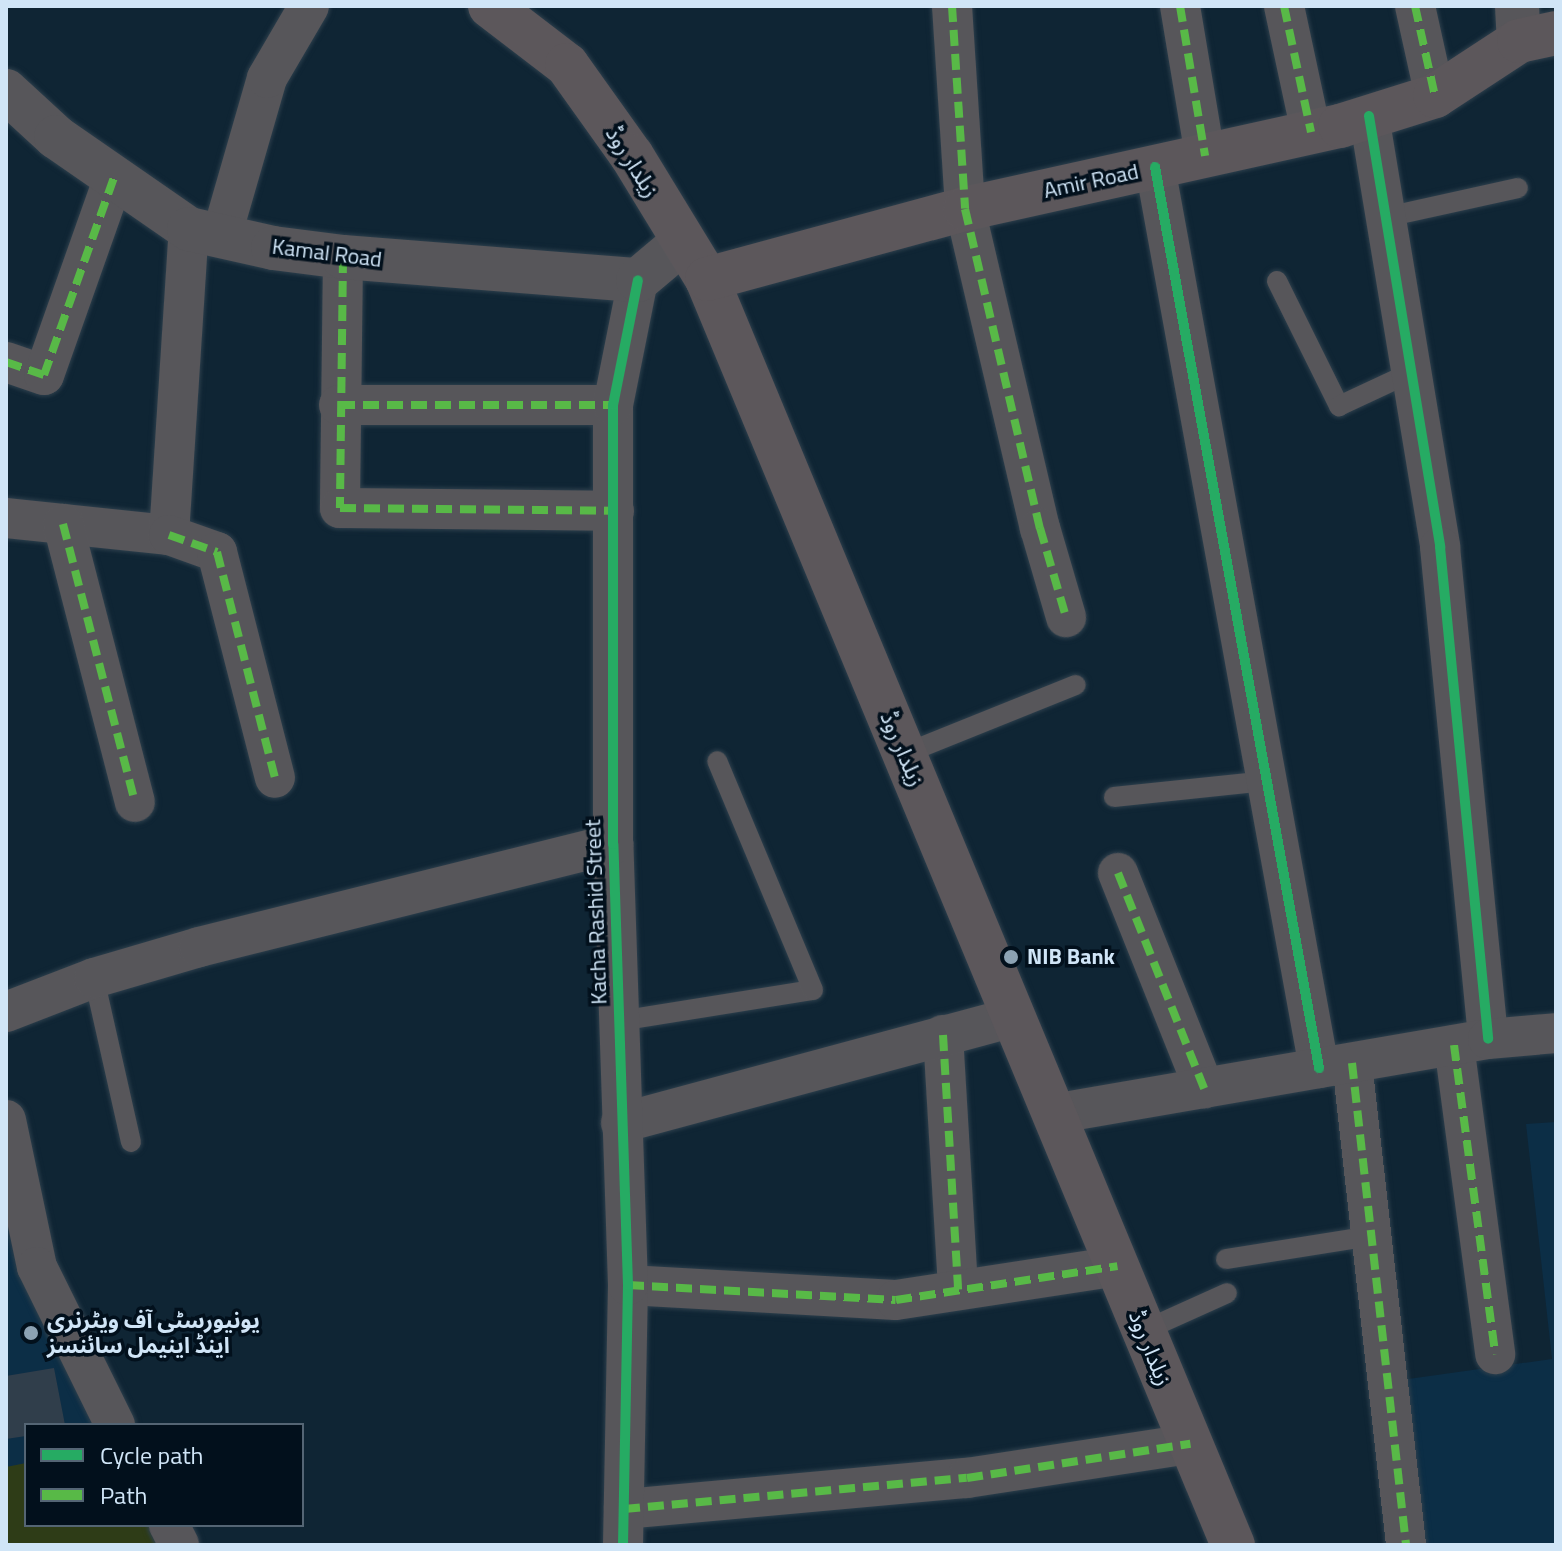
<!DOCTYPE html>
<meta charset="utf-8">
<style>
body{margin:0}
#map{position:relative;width:1562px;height:1551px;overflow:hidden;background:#0f2534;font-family:"Titillium Web","Noto Sans Arabic",sans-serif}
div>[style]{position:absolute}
.built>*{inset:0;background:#0c2e46}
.green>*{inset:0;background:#2e3c17}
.building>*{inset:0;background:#303e4b}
.roads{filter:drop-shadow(0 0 2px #2d3f4c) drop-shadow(0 0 2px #2d3f4c)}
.service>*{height:20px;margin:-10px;padding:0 10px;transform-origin:10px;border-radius:10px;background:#57565a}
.minor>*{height:40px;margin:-20px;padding:0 20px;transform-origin:20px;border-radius:20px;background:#57565a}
.tertiary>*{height:44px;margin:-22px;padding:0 22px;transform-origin:22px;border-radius:22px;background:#57565a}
.secondary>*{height:44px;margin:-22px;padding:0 22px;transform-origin:22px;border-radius:22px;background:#5c575b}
.quiet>*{height:8px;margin-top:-4px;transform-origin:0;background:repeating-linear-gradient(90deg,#58b947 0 16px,transparent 0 24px)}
.cycleway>*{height:10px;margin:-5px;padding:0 5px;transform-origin:5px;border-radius:5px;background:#26ab63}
.dots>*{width:22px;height:22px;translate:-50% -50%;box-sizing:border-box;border:4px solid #02101c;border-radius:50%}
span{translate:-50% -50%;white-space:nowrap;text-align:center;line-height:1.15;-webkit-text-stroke:7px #02101c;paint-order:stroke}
.street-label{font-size:22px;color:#d0e5f7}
.poi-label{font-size:22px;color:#d0e5f7;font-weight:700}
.left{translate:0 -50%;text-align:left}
.frame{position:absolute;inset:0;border:8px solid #d0e5f7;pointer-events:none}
.legend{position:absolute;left:24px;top:1423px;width:280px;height:104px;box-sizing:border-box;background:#02101c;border:2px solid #546574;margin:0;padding:10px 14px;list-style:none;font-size:24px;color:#d0e5f7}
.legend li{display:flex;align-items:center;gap:16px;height:40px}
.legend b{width:40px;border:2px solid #546574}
</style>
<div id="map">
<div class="built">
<i style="clip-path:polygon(1556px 1122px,1556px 1545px,1409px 1545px,1394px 1381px,1552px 1359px,1526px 1124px)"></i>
<i style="clip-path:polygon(6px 1202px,101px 1425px,26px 1425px,26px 1525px,6px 1545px)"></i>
</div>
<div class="green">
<i style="clip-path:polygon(26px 1463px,26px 1525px,155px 1525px,166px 1545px,6px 1545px,6px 1467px)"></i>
</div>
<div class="building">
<i style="clip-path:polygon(54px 1368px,65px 1425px,26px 1425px,26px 1436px,6px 1439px,6px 1376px)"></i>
</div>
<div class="roads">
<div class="service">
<i style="left:1386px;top:217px;width:135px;rotate:-12.4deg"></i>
<i style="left:1277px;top:281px;width:140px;rotate:63.6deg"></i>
<i style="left:1339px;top:406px;width:81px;rotate:-25deg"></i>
<i style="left:904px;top:754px;width:185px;rotate:-21.9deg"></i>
<i style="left:1114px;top:797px;width:154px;rotate:-6deg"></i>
<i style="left:94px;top:978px;width:168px;rotate:77.3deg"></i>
<i style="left:619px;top:1021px;width:196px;rotate:-9.1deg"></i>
<i style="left:813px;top:990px;width:248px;rotate:-112.7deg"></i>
<i style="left:1226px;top:1259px;width:147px;rotate:-9deg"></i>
<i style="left:1143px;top:1331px;width:92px;rotate:-24.3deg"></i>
</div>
<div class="minor">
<i style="left:952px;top:6px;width:203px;rotate:86.3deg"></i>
<i style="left:965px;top:209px;width:328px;rotate:76.8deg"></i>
<i style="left:1040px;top:528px;width:93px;rotate:73.7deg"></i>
<i style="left:1180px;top:6px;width:152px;rotate:80.5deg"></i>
<i style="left:1284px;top:6px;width:129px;rotate:77.9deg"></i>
<i style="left:1415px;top:6px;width:92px;rotate:77.5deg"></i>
<i style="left:1369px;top:116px;width:437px;rotate:80.6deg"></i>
<i style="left:1440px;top:547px;width:494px;rotate:84.4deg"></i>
<i style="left:1155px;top:167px;width:916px;rotate:79.68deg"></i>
<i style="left:222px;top:234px;width:162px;rotate:-73.9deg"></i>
<i style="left:267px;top:78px;width:83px;rotate:-59.7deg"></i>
<i style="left:343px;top:257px;width:251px;rotate:90.7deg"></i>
<i style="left:340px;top:508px;width:274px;rotate:0.6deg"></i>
<i style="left:6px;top:362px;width:40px;rotate:18.9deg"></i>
<i style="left:44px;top:375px;width:210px;rotate:-70.5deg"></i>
<i style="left:339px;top:405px;width:274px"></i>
<i style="left:6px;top:518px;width:164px;rotate:6deg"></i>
<i style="left:169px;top:535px;width:307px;rotate:-86.3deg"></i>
<i style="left:63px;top:524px;width:287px;rotate:75.5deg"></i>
<i style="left:169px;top:535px;width:51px;rotate:19.5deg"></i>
<i style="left:217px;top:552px;width:233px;rotate:75.6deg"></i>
<i style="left:1118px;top:873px;width:232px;rotate:68.2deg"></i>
<i style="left:6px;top:1012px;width:94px;rotate:-21.1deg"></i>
<i style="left:94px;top:978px;width:109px;rotate:-16.4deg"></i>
<i style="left:199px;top:947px;width:427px;rotate:-14deg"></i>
<i style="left:943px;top:1035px;width:255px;rotate:86.6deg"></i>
<i style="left:1454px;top:1045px;width:312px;rotate:82.4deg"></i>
<i style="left:1352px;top:1063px;width:485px;rotate:83.6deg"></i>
<i style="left:1053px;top:1114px;width:441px;rotate:-9.8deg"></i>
<i style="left:1488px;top:1039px;width:68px;rotate:-5deg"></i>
<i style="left:6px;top:1120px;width:150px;rotate:78.1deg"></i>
<i style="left:37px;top:1267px;width:176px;rotate:63.7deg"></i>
<i style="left:621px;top:1123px;width:406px;rotate:-15.1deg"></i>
<i style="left:628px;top:1285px;width:268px;rotate:3.2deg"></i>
<i style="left:896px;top:1300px;width:224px;rotate:-8.7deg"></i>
<i style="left:624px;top:1509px;width:344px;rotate:-5.2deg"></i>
<i style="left:967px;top:1478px;width:226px;rotate:-8.7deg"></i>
<i style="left:169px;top:1525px;width:22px;rotate:63deg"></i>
<i style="left:623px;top:1545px;width:260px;rotate:-88.9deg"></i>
<i style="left:628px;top:1285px;width:441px;rotate:-91.9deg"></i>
<i style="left:613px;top:844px;width:439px;rotate:-90deg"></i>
<i style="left:613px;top:405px;width:127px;rotate:-78.7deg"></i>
</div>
<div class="tertiary">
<i style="left:1517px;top:6px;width:35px;rotate:87deg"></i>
<i style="left:6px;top:91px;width:68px;rotate:42.6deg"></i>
<i style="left:56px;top:137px;width:162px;rotate:34.7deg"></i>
<i style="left:189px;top:229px;width:86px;rotate:12.7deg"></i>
<i style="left:273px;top:248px;width:71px;rotate:7.3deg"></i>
<i style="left:343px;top:257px;width:296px;rotate:4.5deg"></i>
<i style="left:638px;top:280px;width:57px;rotate:-40.1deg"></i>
</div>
<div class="secondary">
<i style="left:490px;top:6px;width:97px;rotate:37.5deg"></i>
<i style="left:567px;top:65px;width:112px;rotate:54.5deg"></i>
<i style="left:632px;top:156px;width:144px;rotate:58.6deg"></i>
<i style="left:707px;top:279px;width:1371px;rotate:67.44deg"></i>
<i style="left:707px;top:279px;width:267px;rotate:-15.2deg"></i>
<i style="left:965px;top:209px;width:384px;rotate:-12.5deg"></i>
<i style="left:1340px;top:126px;width:100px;rotate:-17.5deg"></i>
<i style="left:1435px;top:96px;width:100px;rotate:-33.2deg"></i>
<i style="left:1519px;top:41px;width:38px;rotate:-12deg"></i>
</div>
</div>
<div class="quiet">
<i style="left:952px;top:6px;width:203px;rotate:86.3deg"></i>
<i style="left:965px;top:209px;width:328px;rotate:76.8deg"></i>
<i style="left:1040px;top:528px;width:93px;rotate:73.7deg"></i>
<i style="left:1180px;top:6px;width:152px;rotate:80.5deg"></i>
<i style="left:1284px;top:6px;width:129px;rotate:77.9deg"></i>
<i style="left:1415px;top:6px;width:92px;rotate:77.5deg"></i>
<i style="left:343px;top:257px;width:251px;rotate:90.7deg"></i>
<i style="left:340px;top:508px;width:274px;rotate:0.6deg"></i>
<i style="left:6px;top:362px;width:40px;rotate:18.9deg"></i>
<i style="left:44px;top:375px;width:210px;rotate:-70.5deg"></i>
<i style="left:339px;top:405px;width:274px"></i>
<i style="left:63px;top:524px;width:287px;rotate:75.5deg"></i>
<i style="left:169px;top:535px;width:51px;rotate:19.5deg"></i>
<i style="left:217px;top:552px;width:233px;rotate:75.6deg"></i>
<i style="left:1118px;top:873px;width:232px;rotate:68.2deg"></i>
<i style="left:943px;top:1035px;width:255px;rotate:86.6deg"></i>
<i style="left:1454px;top:1045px;width:312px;rotate:82.4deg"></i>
<i style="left:1352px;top:1063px;width:485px;rotate:83.6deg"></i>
<i style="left:628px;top:1285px;width:268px;rotate:3.2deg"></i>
<i style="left:896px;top:1300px;width:224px;rotate:-8.7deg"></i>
<i style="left:624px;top:1509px;width:344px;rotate:-5.2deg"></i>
<i style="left:967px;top:1478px;width:226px;rotate:-8.7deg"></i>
</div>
<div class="cycleway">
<i style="left:1369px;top:116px;width:437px;rotate:80.6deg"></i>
<i style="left:1440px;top:547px;width:494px;rotate:84.4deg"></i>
<i style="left:1155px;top:167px;width:916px;rotate:79.68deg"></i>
<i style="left:623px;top:1545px;width:260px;rotate:-88.9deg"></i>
<i style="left:628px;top:1285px;width:441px;rotate:-91.9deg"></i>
<i style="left:613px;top:844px;width:439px;rotate:-90deg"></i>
<i style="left:613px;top:405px;width:127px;rotate:-78.7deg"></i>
</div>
<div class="dots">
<i style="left:1011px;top:957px;background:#8ca2b3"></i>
<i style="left:31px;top:1333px;background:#8ca2b3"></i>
</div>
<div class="street-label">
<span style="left:632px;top:162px;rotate:58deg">زیلدار روڈ</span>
<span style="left:1091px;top:181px;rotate:-12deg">Amir Road</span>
<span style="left:327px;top:253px;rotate:7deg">Kamal Road</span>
<span style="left:902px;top:749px;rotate:67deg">زیلدار روڈ</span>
<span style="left:596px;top:912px;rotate:-92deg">Kacha Rashid Street</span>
<span style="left:1150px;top:1348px;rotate:68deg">زیلدار روڈ</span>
</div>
<div class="poi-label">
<span class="left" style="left:1027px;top:957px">NIB Bank</span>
<span class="left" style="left:47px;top:1333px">یونیورسٹی آف ویٹرنری<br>اینڈ اینیمل سائنسز</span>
</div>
<div class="frame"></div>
<ul class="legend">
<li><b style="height:10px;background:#26ab63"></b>Cycle path</li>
<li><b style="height:10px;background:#58b947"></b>Path</li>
</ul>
</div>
